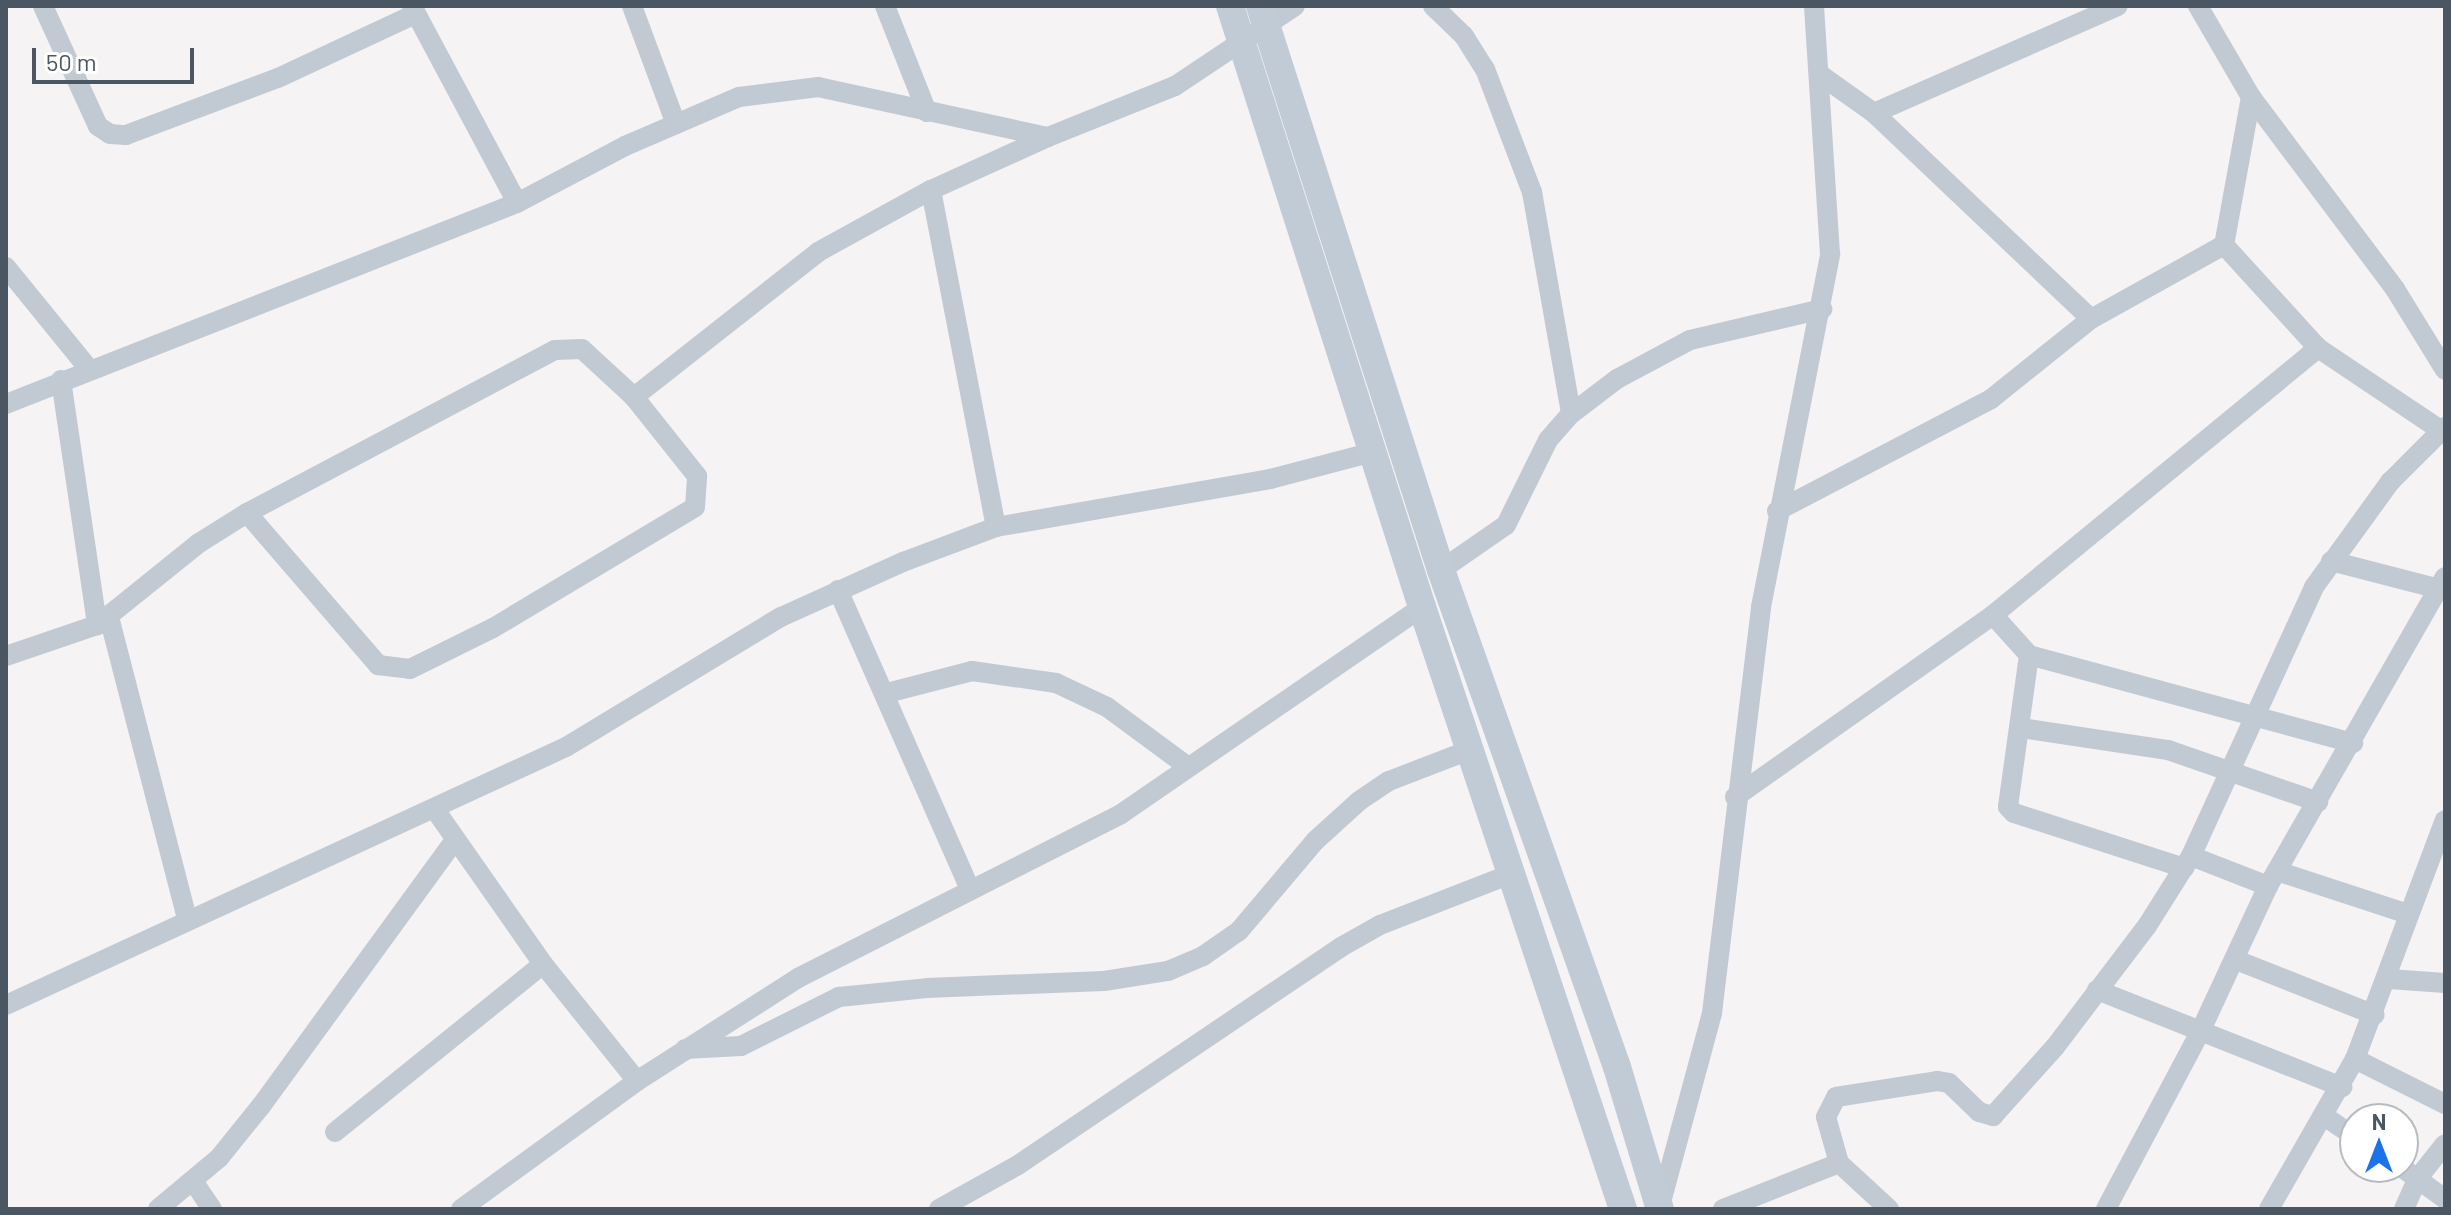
<!DOCTYPE html>
<style>
body{margin:0}
#map{position:relative;width:2451px;height:1215px;overflow:hidden;background:#f5f3f3;font-family:Barlow,sans-serif}
div>[style]{position:absolute}
.street>*{height:20px;margin:-10px;padding:0 10px;transform-origin:10px;border-radius:10px;background:#c1cad2}
.secondary>*{height:28px;margin:-14px;padding:0 14px;transform-origin:14px;border-radius:14px;background:#c1cbd6}
span{translate:-50% -50%;white-space:nowrap;text-align:center;line-height:1.15;-webkit-text-stroke:8px #fff;paint-order:stroke}
.frame{position:absolute;inset:0;border:8px solid #4a5661;pointer-events:none}
.north{position:absolute;left:2339px;top:1103px;width:80px;height:80px;box-sizing:border-box;background:#fff;border:2px solid #b7bbc0;border-radius:50%;rotate:0deg;font-size:22px;font-weight:700;line-height:32px;text-align:center;color:#4a5661}
.north::after{content:'';display:block;margin:auto;width:28px;height:36px;background:#1a73e8;clip-path:polygon(50% 0,100% 100%,50% 72%,0 100%)}
.scale{position:absolute;left:32px;top:48px;width:162px;height:36px;box-sizing:border-box;border:4px solid #4a5661;border-top:0;padding-left:10px;font-size:24px;line-height:28px;white-space:nowrap;color:#4a5661;-webkit-text-stroke:6px #fff;paint-order:stroke}
</style>
<div id="map">
<div class="street">
<i style="left:43px;top:6px;width:132px;rotate:65.4deg"></i>
<i style="left:98px;top:126px;width:14px;rotate:34deg"></i>
<i style="left:110px;top:134px;width:16px;rotate:4deg"></i>
<i style="left:126px;top:135px;width:162px;rotate:-20.6deg"></i>
<i style="left:278px;top:78px;width:151px;rotate:-25deg"></i>
<i style="left:412px;top:6px;width:223px;rotate:61.9deg"></i>
<i style="left:632px;top:6px;width:126px;rotate:69.6deg"></i>
<i style="left:885px;top:6px;width:114px;rotate:68.4deg"></i>
<i style="left:1433px;top:6px;width:43px;rotate:44.1deg"></i>
<i style="left:1464px;top:36px;width:39px;rotate:58deg"></i>
<i style="left:1485px;top:69px;width:132px;rotate:69.1deg"></i>
<i style="left:1532px;top:192px;width:225px;rotate:80deg"></i>
<i style="left:2198px;top:6px;width:105px;rotate:59.8deg"></i>
<i style="left:2251px;top:97px;width:240px;rotate:53.1deg"></i>
<i style="left:2395px;top:289px;width:95px;rotate:58.3deg"></i>
<i style="left:1822px;top:76px;width:64px;rotate:35.4deg"></i>
<i style="left:1874px;top:113px;width:299px;rotate:43.5deg"></i>
<i style="left:2251px;top:97px;width:150px;rotate:100.3deg"></i>
<i style="left:2224px;top:245px;width:139px;rotate:47.6deg"></i>
<i style="left:2318px;top:348px;width:153px;rotate:33.8deg"></i>
<i style="left:1874px;top:113px;width:266px;rotate:-23.7deg"></i>
<i style="left:931px;top:190px;width:343px;rotate:79.1deg"></i>
<i style="left:6px;top:267px;width:130px;rotate:50.9deg"></i>
<i style="left:61px;top:380px;width:248px;rotate:81.6deg"></i>
<i style="left:6px;top:404px;width:549px;rotate:-21.47deg"></i>
<i style="left:517px;top:203px;width:122px;rotate:-27.8deg"></i>
<i style="left:625px;top:146px;width:124px;rotate:-23.3deg"></i>
<i style="left:739px;top:97px;width:80px;rotate:-7.2deg"></i>
<i style="left:818px;top:87px;width:235px;rotate:12.3deg"></i>
<i style="left:1048px;top:137px;width:137px;rotate:-21.9deg"></i>
<i style="left:1175px;top:86px;width:144px;rotate:-33.7deg"></i>
<i style="left:1777px;top:511px;width:242px;rotate:-27.6deg"></i>
<i style="left:1991px;top:399px;width:128px;rotate:-38.7deg"></i>
<i style="left:2091px;top:319px;width:152px;rotate:-29.1deg"></i>
<i style="left:247px;top:513px;width:201px;rotate:49.2deg"></i>
<i style="left:378px;top:665px;width:32px;rotate:7deg"></i>
<i style="left:410px;top:669px;width:93px;rotate:-26.3deg"></i>
<i style="left:493px;top:628px;width:235px;rotate:-30.9deg"></i>
<i style="left:695px;top:507px;width:31px;rotate:-86deg"></i>
<i style="left:697px;top:476px;width:101px;rotate:-128.6deg"></i>
<i style="left:2331px;top:561px;width:112px;rotate:14.5deg"></i>
<i style="left:1441px;top:570px;width:79px;rotate:-34.7deg"></i>
<i style="left:1506px;top:525px;width:95px;rotate:-63.7deg"></i>
<i style="left:1548px;top:440px;width:35px;rotate:-49deg"></i>
<i style="left:1571px;top:414px;width:58px;rotate:-37.3deg"></i>
<i style="left:1617px;top:379px;width:83px;rotate:-28.1deg"></i>
<i style="left:1690px;top:340px;width:136px;rotate:-13.2deg"></i>
<i style="left:838px;top:590px;width:327px;rotate:66.2deg"></i>
<i style="left:1993px;top:615px;width:54px;rotate:48deg"></i>
<i style="left:2029px;top:655px;width:336px;rotate:15.2deg"></i>
<i style="left:109px;top:617px;width:312px;rotate:75.5deg"></i>
<i style="left:2029px;top:655px;width:153px;rotate:97.9deg"></i>
<i style="left:2008px;top:807px;width:8px;rotate:45deg"></i>
<i style="left:2014px;top:813px;width:179px;rotate:17.9deg"></i>
<i style="left:6px;top:656px;width:96px;rotate:-18.8deg"></i>
<i style="left:97px;top:625px;width:131px;rotate:-38.8deg"></i>
<i style="left:199px;top:543px;width:57px;rotate:-32deg"></i>
<i style="left:247px;top:513px;width:348px;rotate:-27.9deg"></i>
<i style="left:555px;top:350px;width:27px;rotate:-2deg"></i>
<i style="left:582px;top:349px;width:71px;rotate:42.7deg"></i>
<i style="left:634px;top:397px;width:234px;rotate:-38.2deg"></i>
<i style="left:818px;top:252px;width:129px;rotate:-28.8deg"></i>
<i style="left:931px;top:190px;width:128px;rotate:-24.4deg"></i>
<i style="left:887px;top:693px;width:88px;rotate:-14.5deg"></i>
<i style="left:972px;top:671px;width:85px;rotate:8.1deg"></i>
<i style="left:1056px;top:683px;width:56px;rotate:25.2deg"></i>
<i style="left:1107px;top:707px;width:99px;rotate:36.4deg"></i>
<i style="left:2021px;top:728px;width:149px;rotate:8.5deg"></i>
<i style="left:2168px;top:750px;width:159px;rotate:19.1deg"></i>
<i style="left:1735px;top:797px;width:316px;rotate:-35.2deg"></i>
<i style="left:1993px;top:615px;width:421px;rotate:-39.4deg"></i>
<i style="left:436px;top:811px;width:187px;rotate:55deg"></i>
<i style="left:543px;top:964px;width:150px;rotate:51.2deg"></i>
<i style="left:2191px;top:856px;width:83px;rotate:21.3deg"></i>
<i style="left:2277px;top:871px;width:138px;rotate:18.2deg"></i>
<i style="left:2236px;top:960px;width:149px;rotate:21.6deg"></i>
<i style="left:2389px;top:979px;width:56px;rotate:4.1deg"></i>
<i style="left:2097px;top:990px;width:264px;rotate:21.6deg"></i>
<i style="left:6px;top:1005px;width:617px;rotate:-24.74deg"></i>
<i style="left:566px;top:747px;width:251px;rotate:-31.2deg"></i>
<i style="left:781px;top:617px;width:134px;rotate:-24.3deg"></i>
<i style="left:903px;top:562px;width:99px;rotate:-20.6deg"></i>
<i style="left:996px;top:527px;width:278px;rotate:-9.9deg"></i>
<i style="left:1270px;top:479px;width:106px;rotate:-14.7deg"></i>
<i style="left:685px;top:1049px;width:56px;rotate:-3.1deg"></i>
<i style="left:741px;top:1046px;width:110px;rotate:-26.6deg"></i>
<i style="left:839px;top:997px;width:88px;rotate:-5.8deg"></i>
<i style="left:927px;top:988px;width:177px;rotate:-2.3deg"></i>
<i style="left:1104px;top:981px;width:65px;rotate:-8.9deg"></i>
<i style="left:1168px;top:971px;width:38px;rotate:-23deg"></i>
<i style="left:1203px;top:956px;width:44px;rotate:-34.8deg"></i>
<i style="left:1239px;top:931px;width:118px;rotate:-49.8deg"></i>
<i style="left:1315px;top:841px;width:59px;rotate:-42.3deg"></i>
<i style="left:1359px;top:801px;width:36px;rotate:-34deg"></i>
<i style="left:1389px;top:781px;width:89px;rotate:-21.1deg"></i>
<i style="left:2355px;top:1059px;width:101px;rotate:26.6deg"></i>
<i style="left:2324px;top:1116px;width:37px;rotate:34deg"></i>
<i style="left:335px;top:1132px;width:267px;rotate:-38.9deg"></i>
<i style="left:1839px;top:1163px;width:48px;rotate:-105.8deg"></i>
<i style="left:1826px;top:1117px;width:22px;rotate:-63deg"></i>
<i style="left:1836px;top:1097px;width:102px;rotate:-9deg"></i>
<i style="left:1937px;top:1081px;width:12px;rotate:9deg"></i>
<i style="left:1949px;top:1083px;width:42px;rotate:44deg"></i>
<i style="left:1979px;top:1112px;width:15px;rotate:16deg"></i>
<i style="left:1993px;top:1116px;width:93px;rotate:-48.1deg"></i>
<i style="left:2055px;top:1047px;width:152px;rotate:-52.8deg"></i>
<i style="left:2147px;top:926px;width:83px;rotate:-57.8deg"></i>
<i style="left:2191px;top:856px;width:296px;rotate:-65.4deg"></i>
<i style="left:2314px;top:587px;width:130px;rotate:-54.1deg"></i>
<i style="left:2390px;top:482px;width:78px;rotate:-45deg"></i>
<i style="left:2401px;top:1167px;width:54px;rotate:36deg"></i>
<i style="left:193px;top:1181px;width:34px;rotate:56deg"></i>
<i style="left:1660px;top:1206px;width:200px;rotate:-74.9deg"></i>
<i style="left:1712px;top:1013px;width:409px;rotate:-83.1deg"></i>
<i style="left:1761px;top:607px;width:360px;rotate:-78.9deg"></i>
<i style="left:1830px;top:254px;width:249px;rotate:-93.7deg"></i>
<i style="left:158px;top:1209px;width:80px;rotate:-39.9deg"></i>
<i style="left:219px;top:1158px;width:67px;rotate:-51.1deg"></i>
<i style="left:261px;top:1106px;width:328px;rotate:-53.9deg"></i>
<i style="left:461px;top:1209px;width:218px;rotate:-36deg"></i>
<i style="left:637px;top:1081px;width:191px;rotate:-32.6deg"></i>
<i style="left:798px;top:978px;width:362px;rotate:-26.9deg"></i>
<i style="left:1121px;top:814px;width:365px;rotate:-34.5deg"></i>
<i style="left:939px;top:1209px;width:90px;rotate:-29.1deg"></i>
<i style="left:1018px;top:1165px;width:390px;rotate:-34deg"></i>
<i style="left:1341px;top:947px;width:45px;rotate:-29.4deg"></i>
<i style="left:1380px;top:925px;width:141px;rotate:-21.3deg"></i>
<i style="left:1723px;top:1209px;width:125px;rotate:-21.6deg"></i>
<i style="left:1839px;top:1163px;width:68px;rotate:42.6deg"></i>
<i style="left:2106px;top:1209px;width:200px;rotate:-62deg"></i>
<i style="left:2200px;top:1032px;width:161px;rotate:-65deg"></i>
<i style="left:2268px;top:886px;width:356px;rotate:-60.2deg"></i>
<i style="left:2269px;top:1209px;width:173px;rotate:-60.2deg"></i>
<i style="left:2355px;top:1059px;width:255px;rotate:-69.4deg"></i>
<i style="left:2404px;top:1209px;width:34px;rotate:-66deg"></i>
<i style="left:2418px;top:1178px;width:43px;rotate:-51.5deg"></i>
</div>
<div class="secondary">
<i style="left:1230px;top:6px;width:631px;rotate:72.28deg"></i>
<i style="left:1422px;top:607px;width:635px;rotate:71.54deg"></i>
<i style="left:1260px;top:6px;width:592px;rotate:72.21deg"></i>
<i style="left:1441px;top:570px;width:527px;rotate:70.5deg"></i>
<i style="left:1617px;top:1067px;width:148px;rotate:73.2deg"></i>
</div>
<div class="frame"></div>
<div class="north">N</div>
<div class="scale">50 m</div>
</div>
